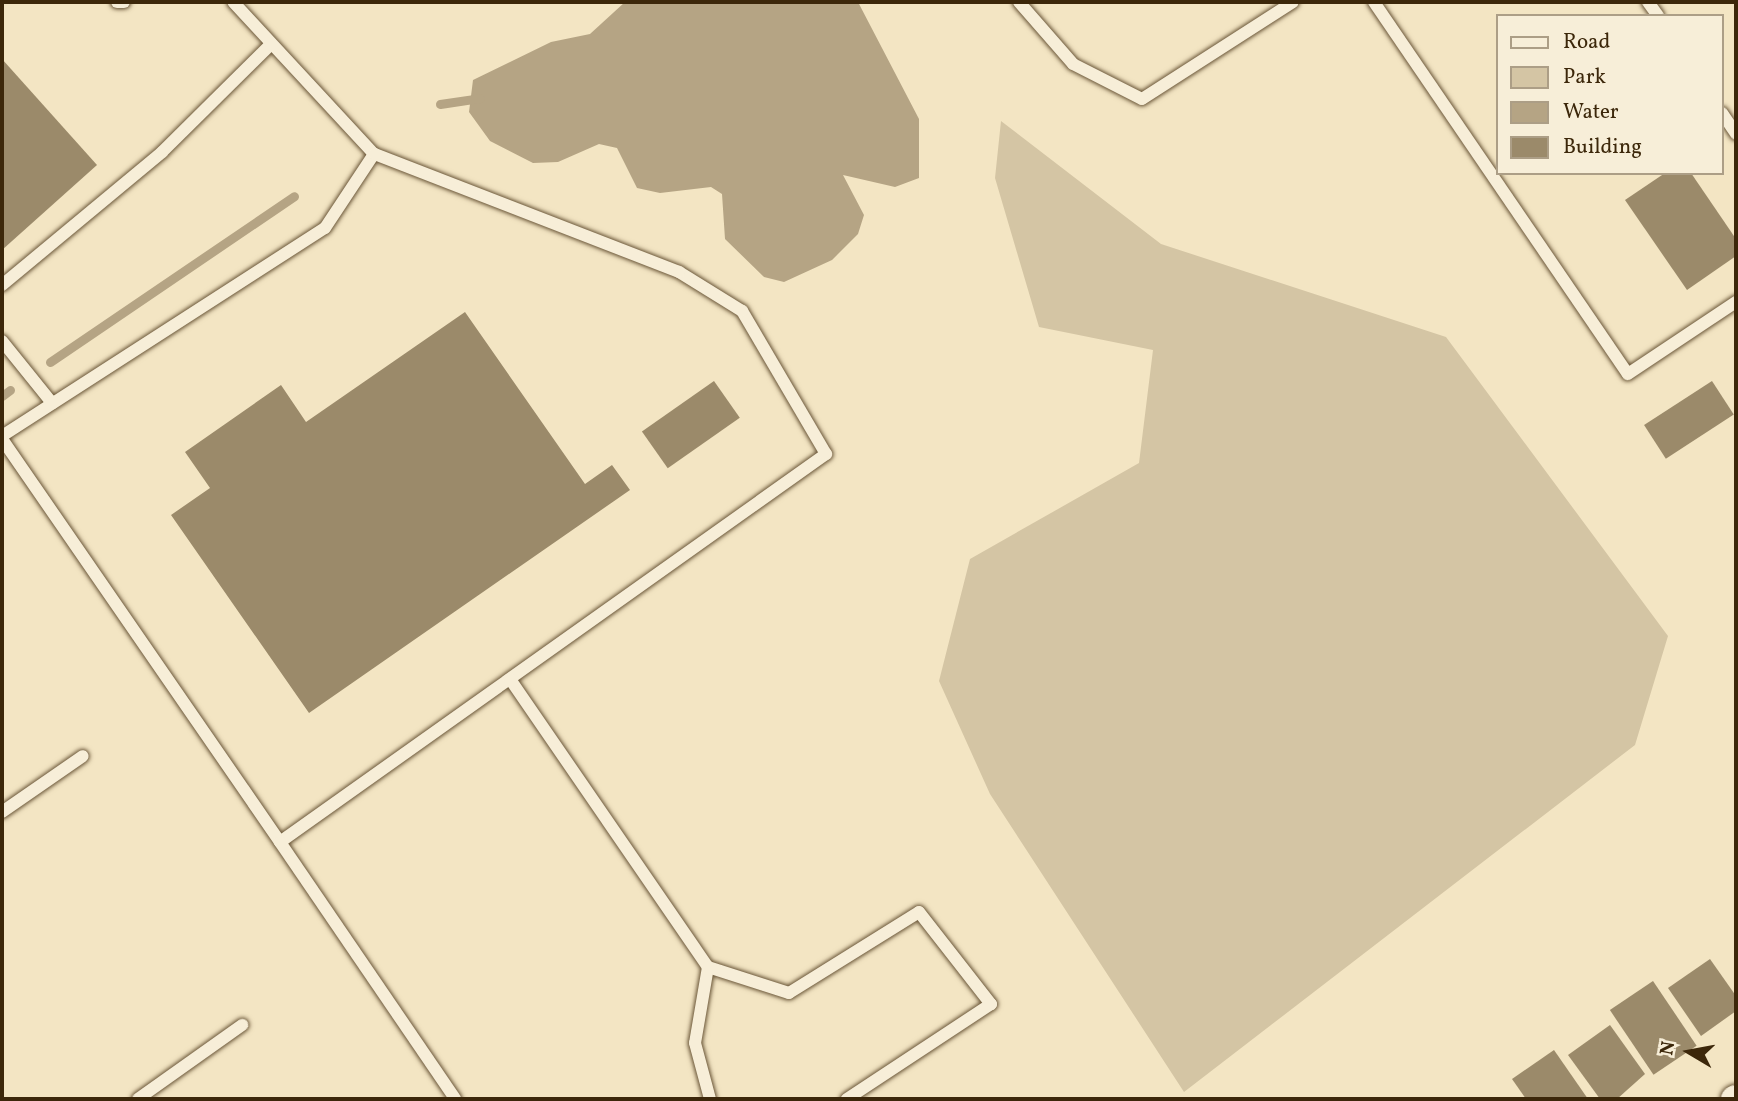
<!DOCTYPE html>
<style>
body{margin:0}
#map{position:relative;width:1738px;height:1101px;overflow:hidden;background:#f3e5c3;font-family:Vollkorn,serif}
div>[style]{position:absolute}
.green>*{inset:0;background:#d4c5a4}
.water>*{inset:0;background:#b5a484}
.stream>*{height:9px;margin:-4.5px;padding:0 4.5px;transform-origin:4.5px;border-radius:4.5px;background:#b5a484}
.building>*{inset:0;background:#9b8a6a;transform-origin:0 0}
.roads{filter:drop-shadow(0 0 2px #6a5638) drop-shadow(0 0 2px #6a5638)}
.lane>*{height:12px;margin:-6px;padding:0 6px;transform-origin:6px;border-radius:6px;background:#f7eed8}
.street>*{height:26px;margin:-13px;padding:0 13px;transform-origin:13px;border-radius:13px;background:#f7eed8}
span{translate:-50% -50%;white-space:nowrap;text-align:center;line-height:1.15;-webkit-text-stroke:5px #f7eed8;paint-order:stroke}
.frame{position:absolute;inset:0;border:4px solid #3c270a;pointer-events:none}
.legend{position:absolute;left:1496px;top:14px;width:228px;height:161px;box-sizing:border-box;background:#f7eed8;border:2px solid #ac9e86;margin:0;padding:9px 12px;list-style:none;font-size:21px;color:#3c270a}
.legend li{display:flex;align-items:center;gap:14px;height:35px}
.legend b{width:35px;border:2px solid #ac9e86}
.north{position:absolute;left:1654px;top:1017px;width:70px;height:70px;-webkit-text-stroke:5px #f7eed8;paint-order:stroke;rotate:280deg;font-size:19px;font-weight:700;line-height:28px;text-align:center;color:#3c270a}
.north::after{content:'';display:block;margin:auto;width:24px;height:32px;background:#3c270a;clip-path:polygon(50% 0,100% 100%,50% 72%,0 100%)}
</style>
<div id="map">
<div class="green">
<i style="clip-path:polygon(1001px 121px,1161px 244px,1446px 337px,1668px 636px,1635px 745px,1184px 1092px,990px 794px,939px 681px,970px 559px,1139px 463px,1153px 350px,1039px 327px,995px 178px)"></i>
</div>
<div class="water">
<i style="clip-path:polygon(625px 2px,858px 2px,919px 119px,919px 178px,895px 187px,843px 175px,864px 215px,858px 234px,832px 260px,784px 282px,764px 277px,725px 239px,722px 194px,711px 187px,660px 193px,637px 188px,617px 148px,599px 144px,558px 162px,533px 163px,490px 141px,469px 112px,473px 80px,551px 42px,590px 34px)"></i>
</div>
<div class="stream">
<i style="left:440px;top:104px;width:40px;rotate:-8.5deg"></i>
<i style="left:50px;top:362px;width:295px;rotate:-34.2deg"></i>
<i style="left:2px;top:396px;width:10px;rotate:-37deg"></i>
</div>
<div class="building">
<i style="clip-path:polygon(2px 59px,97px 165px,2px 250px)"></i>
<i style="clip-path:polygon(1665px 173px,1691px 173px,1736px 239px,1736px 256px,1687px 290px,1625px 200px)"></i>
<i style="clip-path:polygon(465px 312px,585px 484px,612px 465px,630px 490px,309px 713px,171px 515px,210px 488px,185px 452px,281px 385px,306px 422px)"></i>
<i style="left:714px;top:381px;width:45px;height:88px;rotate:55deg"></i>
<i style="left:1712px;top:381px;width:40px;height:81px;rotate:57deg"></i>
<i style="clip-path:polygon(1710px 959px,1736px 996px,1736px 1011px,1701px 1036px,1668px 988px)"></i>
<i style="left:1653px;top:981px;width:78px;height:52px;rotate:56deg"></i>
<i style="clip-path:polygon(1610px 1025px,1645px 1074px,1617px 1099px,1600px 1099px,1568px 1055px)"></i>
<i style="clip-path:polygon(1554px 1050px,1588px 1099px,1526px 1099px,1512px 1079px)"></i>
</div>
<div class="roads">
<div class="lane">
<i style="left:117px;top:2px;width:7px"></i>
<i style="left:1019px;top:2px;width:82px;rotate:48.9deg"></i>
<i style="left:1073px;top:64px;width:77px;rotate:26.9deg"></i>
<i style="left:1142px;top:99px;width:179px;rotate:-32.7deg"></i>
<i style="left:1374px;top:2px;width:450px;rotate:55.7deg"></i>
<i style="left:1628px;top:374px;width:130px;rotate:-33.7deg"></i>
<i style="left:1648px;top:2px;width:17px;rotate:54deg"></i>
<i style="left:1722px;top:113px;width:25px;rotate:56deg"></i>
<i style="left:2px;top:285px;width:208px;rotate:-39.7deg"></i>
<i style="left:162px;top:152px;width:152px;rotate:-44.7deg"></i>
<i style="left:2px;top:341px;width:80px;rotate:51.1deg"></i>
<i style="left:2px;top:436px;width:384px;rotate:-32.8deg"></i>
<i style="left:325px;top:228px;width:89px;rotate:-56.5deg"></i>
<i style="left:374px;top:154px;width:207px;rotate:-132.8deg"></i>
<i style="left:2px;top:439px;width:490px;rotate:55.4deg"></i>
<i style="left:280px;top:842px;width:670px;rotate:-35.4deg"></i>
<i style="left:826px;top:454px;width:166px;rotate:-120.4deg"></i>
<i style="left:742px;top:311px;width:74px;rotate:-148.2deg"></i>
<i style="left:679px;top:272px;width:327px;rotate:-158.8deg"></i>
<i style="left:510px;top:679px;width:349px;rotate:55.5deg"></i>
<i style="left:708px;top:967px;width:77px;rotate:99.7deg"></i>
<i style="left:695px;top:1043px;width:58px;rotate:75deg"></i>
<i style="left:2px;top:812px;width:98px;rotate:-34.7deg"></i>
<i style="left:280px;top:842px;width:311px;rotate:55.7deg"></i>
<i style="left:708px;top:967px;width:85px;rotate:17.8deg"></i>
<i style="left:789px;top:993px;width:153px;rotate:-31.9deg"></i>
<i style="left:919px;top:912px;width:117px;rotate:52deg"></i>
<i style="left:991px;top:1004px;width:173px;rotate:146.6deg"></i>
<i style="left:138px;top:1099px;width:128px;rotate:-35.4deg"></i>
</div>
<div class="street">
<i style="left:1734px;top:1099px;width:2px;rotate:-27deg"></i>
</div>
</div>
<div class="frame"></div>
<ul class="legend">
<li><b style="height:9px;background:#f7eed8"></b>Road</li>
<li><b style="height:19px;background:#d4c5a4"></b>Park</li>
<li><b style="height:19px;background:#b5a484"></b>Water</li>
<li><b style="height:19px;background:#9b8a6a"></b>Building</li>
</ul>
<div class="north">N</div>
</div>
